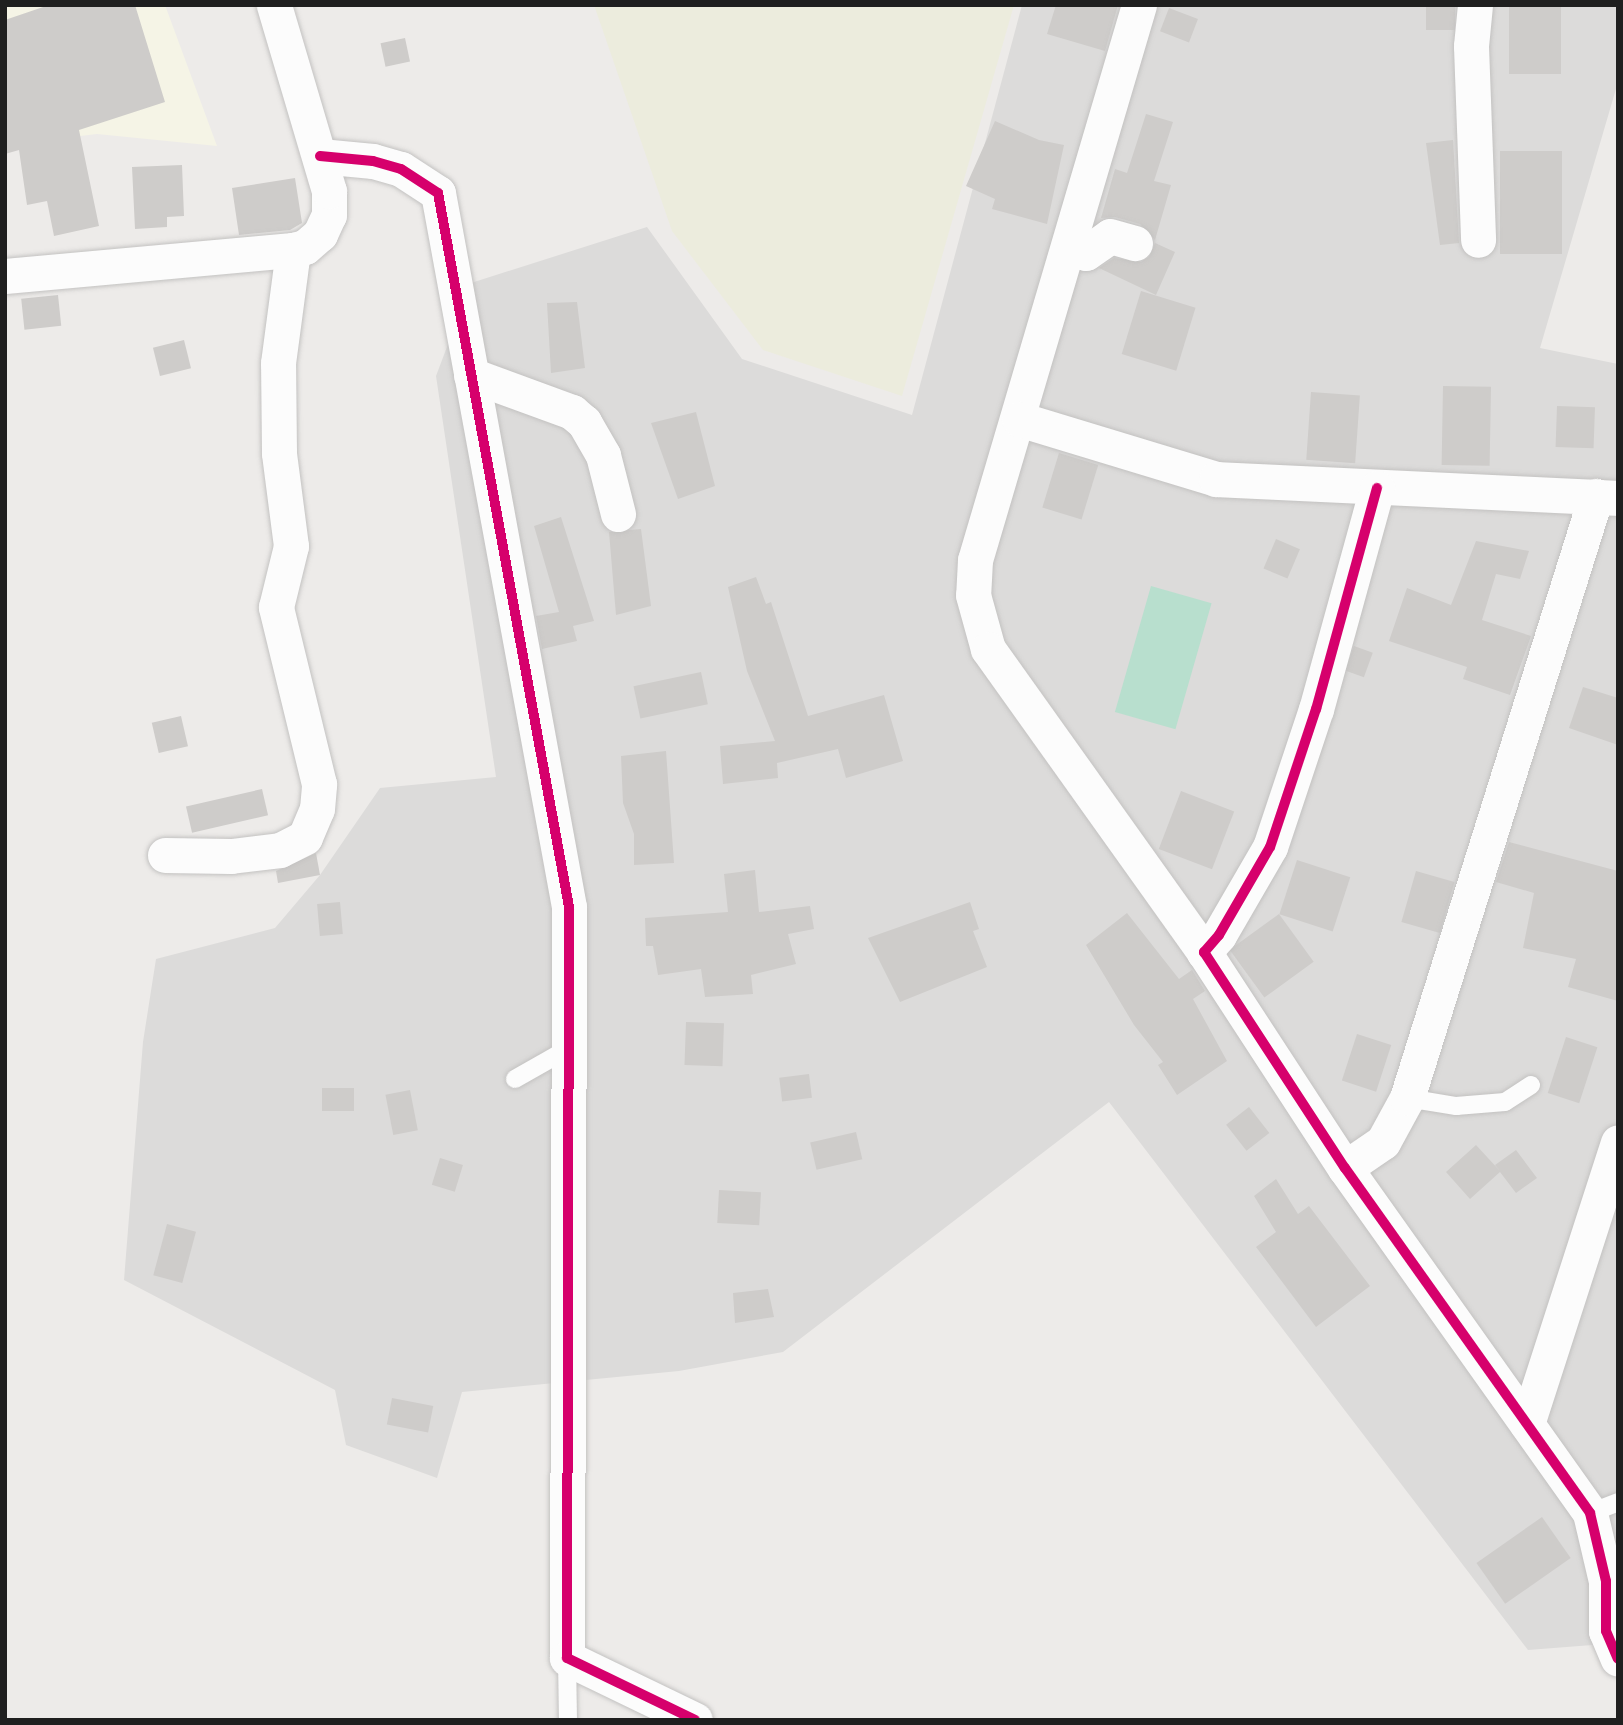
<!DOCTYPE html>
<style>
body{margin:0}
#map{position:relative;width:1623px;height:1725px;overflow:hidden;background:#edebe9;font-family:Overpass,sans-serif}
div>[style]{position:absolute}
.residential>*{inset:0;background:#dcdbda}
.education>*{inset:0;background:#f5f4e6}
.farmland>*{inset:0;background:#ececdd}
.pitch>*{inset:0;background:#b8dfce;transform-origin:0 0}
.building>*{inset:0;background:#ceccca;transform-origin:0 0}
.roads{filter:drop-shadow(0 0 2px #c3c2c1) drop-shadow(0 0 2px #c3c2c1)}
.lane>*{height:18px;margin:-9px;padding:0 9px;transform-origin:9px;border-radius:9px;background:#fcfcfc}
.street>*{height:35px;margin:-17.5px;padding:0 17.5px;transform-origin:17.5px;border-radius:17.5px;background:#fcfcfc}
.cycleway>*{height:10px;margin:-5px;padding:0 5px;transform-origin:5px;border-radius:5px;background:#d6006c}
span{translate:-50% -50%;white-space:nowrap;text-align:center;line-height:1.15;-webkit-text-stroke:5px #fff;paint-order:stroke}
.frame{position:absolute;inset:0;border:7px solid #1f1f1f;pointer-events:none}
</style>
<div id="map">
<div class="residential">
<i style="clip-path:polygon(1022px 5px,1618px 5px,1618px 82px,1540px 348px,1618px 364px,1618px 1643px,1528px 1650px,1109px 1102px,783px 1352px,679px 1371px,462px 1392px,437px 1478px,346px 1445px,335px 1390px,124px 1280px,143px 1042px,156px 959px,275px 928px,320px 875px,380px 788px,496px 777px,436px 376px,471px 283px,647px 227px,742px 359px,912px 415px)"></i>
</div>
<div class="education">
<i style="clip-path:polygon(5px 5px,165px 5px,217px 146px,97px 134px,5px 145px)"></i>
</div>
<div class="farmland">
<i style="clip-path:polygon(594px 5px,1014px 5px,902px 396px,763px 350px,672px 231px)"></i>
</div>
<div class="pitch">
<i style="left:1151px;top:586px;width:63px;height:131px;rotate:16deg"></i>
</div>
<div class="building">
<i style="clip-path:polygon(49px 5px,135px 5px,165px 102px,79px 130px,99px 226px,54px 236px,47px 201px,27px 205px,19px 150px,5px 154px,5px 20px)"></i>
<i style="clip-path:polygon(1056px 5px,1118px 5px,1105px 51px,1047px 34px)"></i>
<i style="left:1426px;top:5px;width:29px;height:25px"></i>
<i style="left:1509px;top:5px;width:52px;height:69px"></i>
<i style="left:1169px;top:8px;width:31px;height:25px;rotate:21deg"></i>
<i style="left:405px;top:38px;width:24px;height:25px;rotate:78deg"></i>
<i style="clip-path:polygon(1146px 114px,1173px 122px,1154px 181px,1171px 185px,1155px 240px,1140px 224px,1115px 217px,1101px 218px,1115px 169px,1127px 173px)"></i>
<i style="clip-path:polygon(995px 121px,1039px 140px,1064px 145px,1047px 224px,992px 209px,995px 199px,966px 186px)"></i>
<i style="clip-path:polygon(1453px 140px,1459px 243px,1440px 245px,1426px 143px)"></i>
<i style="left:1500px;top:151px;width:62px;height:103px"></i>
<i style="clip-path:polygon(182px 165px,184px 216px,167px 217px,167px 227px,135px 229px,132px 167px)"></i>
<i style="clip-path:polygon(295px 178px,302px 223px,290px 230px,239px 235px,232px 188px)"></i>
<i style="clip-path:polygon(1155px 243px,1175px 252px,1156px 295px,1099px 268px,1114px 258px,1141px 262px,1149px 257px)"></i>
<i style="left:1141px;top:291px;width:57px;height:66px;rotate:17deg"></i>
<i style="left:58px;top:295px;width:31px;height:37px;rotate:84deg"></i>
<i style="clip-path:polygon(577px 302px,585px 368px,551px 373px,547px 303px)"></i>
<i style="left:184px;top:340px;width:29px;height:32px;rotate:76deg"></i>
<i style="left:1443px;top:386px;width:48px;height:79px;rotate:1deg"></i>
<i style="left:1311px;top:392px;width:49px;height:68px;rotate:4deg"></i>
<i style="left:1557px;top:406px;width:38px;height:41px;rotate:2deg"></i>
<i style="clip-path:polygon(696px 412px,715px 486px,678px 499px,651px 423px)"></i>
<i style="left:1059px;top:453px;width:41px;height:57px;rotate:17deg"></i>
<i style="clip-path:polygon(561px 517px,594px 621px,573px 626px,577px 641px,542px 649px,536px 616px,559px 612px,534px 526px)"></i>
<i style="clip-path:polygon(641px 529px,651px 606px,616px 615px,609px 532px)"></i>
<i style="left:1276px;top:539px;width:26px;height:32px;rotate:23deg"></i>
<i style="clip-path:polygon(1476px 541px,1529px 551px,1520px 579px,1496px 574px,1482px 620px,1531px 636px,1510px 695px,1463px 679px,1467px 667px,1389px 641px,1407px 588px,1451px 605px)"></i>
<i style="clip-path:polygon(756px 577px,766px 604px,771px 602px,808px 716px,884px 695px,903px 761px,846px 778px,838px 749px,777px 763px,778px 778px,723px 784px,720px 746px,775px 741px,747px 671px,728px 587px)"></i>
<i style="left:1354px;top:646px;width:20px;height:26px;rotate:20deg"></i>
<i style="left:701px;top:672px;width:33px;height:69px;rotate:78deg"></i>
<i style="clip-path:polygon(1583px 687px,1618px 698px,1618px 745px,1569px 728px)"></i>
<i style="left:181px;top:716px;width:31px;height:30px;rotate:77deg"></i>
<i style="clip-path:polygon(666px 751px,674px 863px,634px 865px,634px 834px,623px 803px,621px 756px)"></i>
<i style="left:262px;top:789px;width:27px;height:78px;rotate:77deg"></i>
<i style="left:1181px;top:791px;width:57px;height:62px;rotate:21deg"></i>
<i style="clip-path:polygon(1509px 842px,1618px 871px,1618px 1001px,1568px 987px,1576px 959px,1523px 948px,1534px 893px,1496px 882px)"></i>
<i style="clip-path:polygon(316px 853px,320px 875px,278px 883px,276px 871px)"></i>
<i style="left:1297px;top:860px;width:56px;height:57px;rotate:18deg"></i>
<i style="clip-path:polygon(755px 870px,759px 912px,810px 906px,814px 929px,788px 934px,796px 964px,751px 975px,753px 994px,705px 997px,701px 969px,658px 975px,653px 946px,646px 946px,645px 918px,728px 912px,724px 874px)"></i>
<i style="left:1416px;top:871px;width:40px;height:53px;rotate:16deg"></i>
<i style="left:340px;top:902px;width:32px;height:23px;rotate:85deg"></i>
<i style="clip-path:polygon(970px 902px,979px 929px,973px 931px,987px 967px,900px 1002px,868px 938px)"></i>
<i style="clip-path:polygon(1127px 913px,1179px 979px,1192px 970px,1205px 991px,1193px 999px,1227px 1061px,1177px 1095px,1158px 1065px,1163px 1062px,1134px 1025px,1086px 945px)"></i>
<i style="left:1279px;top:914px;width:59px;height:61px;rotate:54deg"></i>
<i style="left:686px;top:1022px;width:38px;height:43px;rotate:2deg"></i>
<i style="left:1357px;top:1034px;width:36px;height:49px;rotate:18deg"></i>
<i style="left:1566px;top:1037px;width:33px;height:59px;rotate:18deg"></i>
<i style="left:809px;top:1074px;width:24px;height:30px;rotate:83deg"></i>
<i style="left:322px;top:1088px;width:32px;height:23px"></i>
<i style="left:410px;top:1090px;width:41px;height:25px;rotate:79deg"></i>
<i style="left:1249px;top:1107px;width:33px;height:29px;rotate:52deg"></i>
<i style="left:856px;top:1132px;width:28px;height:47px;rotate:77deg"></i>
<i style="clip-path:polygon(1476px 1145px,1500px 1171px,1495px 1165px,1516px 1150px,1537px 1178px,1516px 1193px,1500px 1172px,1470px 1199px,1446px 1172px)"></i>
<i style="left:440px;top:1158px;width:24px;height:28px;rotate:17deg"></i>
<i style="clip-path:polygon(1276px 1179px,1298px 1214px,1309px 1206px,1370px 1286px,1316px 1327px,1256px 1247px,1276px 1232px,1254px 1196px)"></i>
<i style="left:719px;top:1190px;width:42px;height:33px;rotate:3deg"></i>
<i style="left:167px;top:1224px;width:30px;height:53px;rotate:15deg"></i>
<i style="clip-path:polygon(768px 1289px,774px 1317px,735px 1323px,733px 1293px)"></i>
<i style="left:392px;top:1398px;width:42px;height:27px;rotate:11deg"></i>
<i style="left:1542px;top:1517px;width:50px;height:80px;rotate:55deg"></i>
</div>
<div class="roads">
<div class="lane">
<i style="left:515px;top:1079px;width:59px;rotate:-29.6deg"></i>
<i style="left:1407px;top:1098px;width:50px;rotate:9.3deg"></i>
<i style="left:1456px;top:1106px;width:49px;rotate:-4.7deg"></i>
<i style="left:1505px;top:1102px;width:31px;rotate:-33deg"></i>
<i style="left:1590px;top:1513px;width:30px;rotate:-21deg"></i>
<i style="left:567px;top:1658px;width:62px;rotate:89.1deg"></i>
</div>
<div class="street">
<i style="left:1139px;top:5px;width:579px;rotate:106.46deg"></i>
<i style="left:975px;top:560px;width:35px;rotate:93deg"></i>
<i style="left:973px;top:595px;width:56px;rotate:74.5deg"></i>
<i style="left:988px;top:649px;width:372px;rotate:54.5deg"></i>
<i style="left:1475px;top:5px;width:41px;rotate:95.6deg"></i>
<i style="left:1471px;top:46px;width:194px;rotate:87.9deg"></i>
<i style="left:320px;top:156px;width:53px;rotate:5.4deg"></i>
<i style="left:373px;top:161px;width:29px;rotate:16deg"></i>
<i style="left:401px;top:169px;width:44px;rotate:33deg"></i>
<i style="left:438px;top:193px;width:726px;rotate:79.6deg"></i>
<i style="left:569px;top:907px;width:751px;rotate:90.15deg"></i>
<i style="left:567px;top:1658px;width:142px;rotate:25.8deg"></i>
<i style="left:1069px;top:249px;width:17px;rotate:13deg"></i>
<i style="left:1086px;top:253px;width:29px;rotate:-35deg"></i>
<i style="left:1110px;top:236px;width:26px;rotate:16deg"></i>
<i style="left:5px;top:276px;width:289px;rotate:-5.2deg"></i>
<i style="left:293px;top:250px;width:12px;rotate:-14deg"></i>
<i style="left:305px;top:247px;width:20px;rotate:-41deg"></i>
<i style="left:320px;top:234px;width:21px;rotate:-65deg"></i>
<i style="left:329px;top:215px;width:24px;rotate:-90deg"></i>
<i style="left:329px;top:191px;width:194px;rotate:-106.5deg"></i>
<i style="left:471px;top:375px;width:108px;rotate:20.1deg"></i>
<i style="left:572px;top:412px;width:16px;rotate:40deg"></i>
<i style="left:584px;top:422px;width:38px;rotate:60deg"></i>
<i style="left:603px;top:455px;width:61px;rotate:75.7deg"></i>
<i style="left:1019px;top:419px;width:206px;rotate:16.9deg"></i>
<i style="left:1216px;top:479px;width:402px;rotate:2.7deg"></i>
<i style="left:1377px;top:488px;width:229px;rotate:105.4deg"></i>
<i style="left:1316px;top:709px;width:145px;rotate:108.4deg"></i>
<i style="left:1270px;top:847px;width:102px;rotate:120.1deg"></i>
<i style="left:1219px;top:935px;width:23px;rotate:131deg"></i>
<i style="left:1204px;top:952px;width:258px;rotate:56.9deg"></i>
<i style="left:1345px;top:1168px;width:423px;rotate:54.6deg"></i>
<i style="left:1590px;top:1513px;width:70px;rotate:76.8deg"></i>
<i style="left:1606px;top:1581px;width:50px;rotate:90deg"></i>
<i style="left:1606px;top:1631px;width:30px;rotate:67deg"></i>
<i style="left:165px;top:855px;width:66px;rotate:0.9deg"></i>
<i style="left:231px;top:856px;width:49px;rotate:-7deg"></i>
<i style="left:280px;top:850px;width:28px;rotate:-27deg"></i>
<i style="left:305px;top:837px;width:30px;rotate:-67deg"></i>
<i style="left:317px;top:809px;width:25px;rotate:-85deg"></i>
<i style="left:319px;top:784px;width:182px;rotate:-103.7deg"></i>
<i style="left:276px;top:607px;width:63px;rotate:-76.2deg"></i>
<i style="left:291px;top:546px;width:94px;rotate:-97.4deg"></i>
<i style="left:279px;top:453px;width:90px;rotate:-90.6deg"></i>
<i style="left:278px;top:363px;width:114px;rotate:-82.4deg"></i>
<i style="left:1345px;top:1168px;width:46px;rotate:-34.4deg"></i>
<i style="left:1383px;top:1142px;width:50px;rotate:-61.4deg"></i>
<i style="left:1407px;top:1098px;width:631px;rotate:-72.57deg"></i>
<i style="left:1527px;top:1424px;width:296px;rotate:-72.1deg"></i>
</div>
</div>
<div class="cycleway">
<i style="left:320px;top:156px;width:53px;rotate:5.4deg"></i>
<i style="left:373px;top:161px;width:29px;rotate:16deg"></i>
<i style="left:401px;top:169px;width:44px;rotate:33deg"></i>
<i style="left:438px;top:193px;width:726px;rotate:79.6deg"></i>
<i style="left:569px;top:907px;width:751px;rotate:90.15deg"></i>
<i style="left:567px;top:1658px;width:142px;rotate:25.8deg"></i>
<i style="left:1377px;top:488px;width:229px;rotate:105.4deg"></i>
<i style="left:1316px;top:709px;width:145px;rotate:108.4deg"></i>
<i style="left:1270px;top:847px;width:102px;rotate:120.1deg"></i>
<i style="left:1219px;top:935px;width:23px;rotate:131deg"></i>
<i style="left:1204px;top:952px;width:258px;rotate:56.9deg"></i>
<i style="left:1345px;top:1168px;width:423px;rotate:54.6deg"></i>
<i style="left:1590px;top:1513px;width:70px;rotate:76.8deg"></i>
<i style="left:1606px;top:1581px;width:50px;rotate:90deg"></i>
<i style="left:1606px;top:1631px;width:30px;rotate:67deg"></i>
</div>
<div class="frame"></div>
</div>
